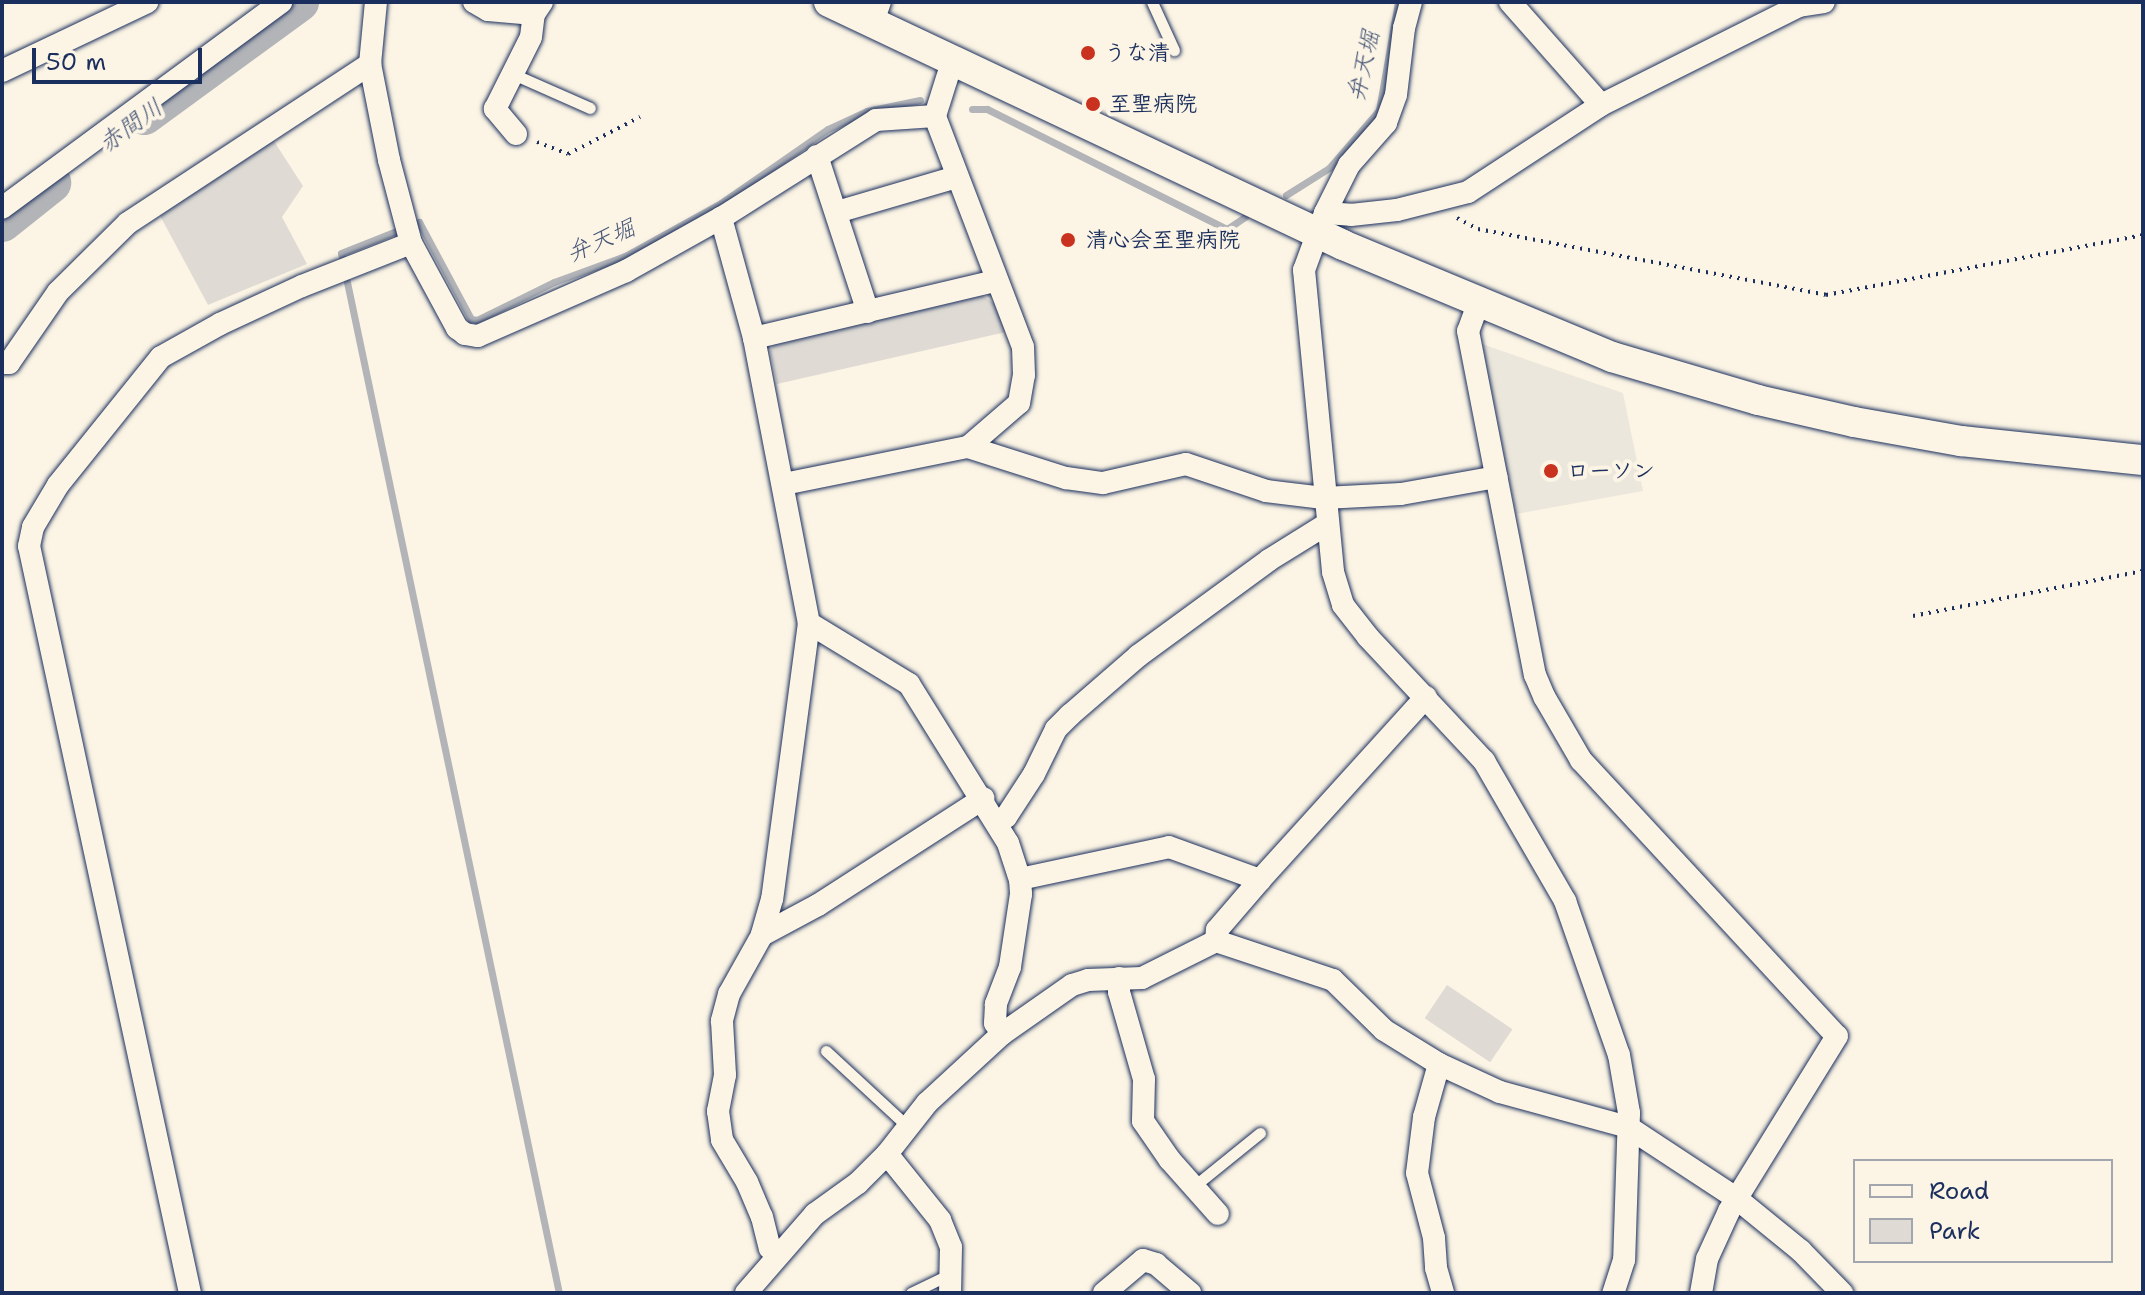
<!DOCTYPE html>
<meta charset="utf-8">
<style>
body{margin:0}
#map{position:relative;width:2145px;height:1295px;overflow:hidden;background:#fcf5e5;font-family:"Shantell Sans","Klee One",sans-serif}
div>[style]{position:absolute}
.built>*{inset:0;background:#ece7dc}
.green>*{inset:0;background:#dfdbd4;transform-origin:0 0}
.stream>*{height:7px;margin:-3.5px;padding:0 3.5px;transform-origin:3.5px;border-radius:3.5px;background:#b2b4b8}
.river>*{height:40px;margin:-20px;padding:0 20px;transform-origin:20px;border-radius:20px;background:#b2b4b8}
.path>*{height:4px;margin-top:-2px;transform-origin:0;background:repeating-linear-gradient(90deg,#1b2f5e 0 2px,transparent 0 8px)}
.roads{filter:drop-shadow(0 0 2px #1b2f5e) drop-shadow(0 0 2px #1b2f5e)}
.lane>*{height:11px;margin:-5.5px;padding:0 5.5px;transform-origin:5.5px;border-radius:5.5px;background:#fcf5e5}
.street>*{height:22px;margin:-11px;padding:0 11px;transform-origin:11px;border-radius:11px;background:#fcf5e5}
.secondary>*{height:30px;margin:-15px;padding:0 15px;transform-origin:15px;border-radius:15px;background:#fcf5e5}
.dots>*{width:22px;height:22px;translate:-50% -50%;box-sizing:border-box;border:4px solid #fcf5e5;border-radius:50%}
span{translate:-50% -50%;white-space:nowrap;text-align:center;line-height:1.15;-webkit-text-stroke:8px #fcf5e5;paint-order:stroke}
.poi-label{font-size:22px;color:#1b2f5e;font-weight:700}
.left{translate:0 -50%;text-align:left}
.water-label{font-size:24px;color:#485779;font-style:italic}
.frame{position:absolute;inset:0;border:4px solid #1b2f5e;pointer-events:none}
.legend{position:absolute;left:1853px;top:1159px;width:260px;height:104px;box-sizing:border-box;background:#fcf5e5;border:2px solid #a2a6af;margin:0;padding:10px 14px;list-style:none;font-size:24px;color:#1b2f5e}
.legend li{display:flex;align-items:center;gap:16px;height:40px}
.legend b{width:40px;border:2px solid #a2a6af}
.scale{position:absolute;left:32px;top:48px;width:170px;height:36px;box-sizing:border-box;border:4px solid #1b2f5e;border-top:0;padding-left:10px;font-size:24px;line-height:28px;white-space:nowrap;color:#1b2f5e;-webkit-text-stroke:6px #fcf5e5;paint-order:stroke}
</style>
<div id="map">
<div class="built">
<i style="clip-path:polygon(1479px 343px,1623px 393px,1643px 491px,1516px 514px)"></i>
</div>
<div class="green">
<i style="clip-path:polygon(270px 135px,303px 186px,282px 217px,307px 264px,208px 305px,157px 210px)"></i>
<i style="clip-path:polygon(981px 295px,998px 306px,1006px 332px,777px 384px,770px 351px,776px 341px)"></i>
<i style="left:1447px;top:985px;width:79px;height:40px;rotate:34deg"></i>
</div>
<div class="stream">
<i style="left:972px;top:109px;width:15px"></i>
<i style="left:987px;top:109px;width:268px;rotate:26.6deg"></i>
<i style="left:1227px;top:229px;width:22px;rotate:-34deg"></i>
<i style="left:1286px;top:195px;width:51px;rotate:-32.1deg"></i>
<i style="left:1329px;top:168px;width:77px;rotate:-49.2deg"></i>
<i style="left:1379px;top:110px;width:110px;rotate:-80deg"></i>
<i style="left:343px;top:260px;width:7px;rotate:-106deg"></i>
<i style="left:341px;top:253px;width:84px;rotate:-21.7deg"></i>
<i style="left:419px;top:222px;width:110px;rotate:61.8deg"></i>
<i style="left:471px;top:319px;width:6px;rotate:9deg"></i>
<i style="left:477px;top:320px;width:86px;rotate:-26.3deg"></i>
<i style="left:554px;top:282px;width:76px;rotate:-20.1deg"></i>
<i style="left:625px;top:256px;width:110px;rotate:-28.9deg"></i>
<i style="left:721px;top:203px;width:130px;rotate:-34.7deg"></i>
<i style="left:828px;top:129px;width:43px;rotate:-24.8deg"></i>
<i style="left:867px;top:111px;width:54px;rotate:-11.7deg"></i>
<i style="left:347px;top:282px;width:1033px;rotate:78.16deg"></i>
</div>
<div class="river">
<i style="left:144px;top:115px;width:192px;rotate:-36.1deg"></i>
<i style="left:2px;top:222px;width:63px;rotate:-38.5deg"></i>
</div>
<div class="path">
<i style="left:537px;top:142px;width:33px;rotate:21deg"></i>
<i style="left:568px;top:154px;width:81px;rotate:-27.2deg"></i>
<i style="left:1457px;top:218px;width:24px;rotate:28deg"></i>
<i style="left:1478px;top:229px;width:354px;rotate:10.7deg"></i>
<i style="left:1826px;top:295px;width:323px;rotate:-10.7deg"></i>
<i style="left:1913px;top:616px;width:234px;rotate:-11.1deg"></i>
</div>
<div class="roads">
<div class="lane">
<i style="left:1152px;top:2px;width:53px;rotate:65.4deg"></i>
<i style="left:513px;top:74px;width:84px;rotate:23.8deg"></i>
<i style="left:826px;top:1051px;width:112px;rotate:42.8deg"></i>
<i style="left:1193px;top:1187px;width:86px;rotate:-38.9deg"></i>
<i style="left:911px;top:1293px;width:41px;rotate:-25.9deg"></i>
</div>
<div class="street">
<i style="left:474px;top:2px;width:16px;rotate:30deg"></i>
<i style="left:488px;top:10px;width:46px;rotate:5deg"></i>
<i style="left:1411px;top:2px;width:27px;rotate:105deg"></i>
<i style="left:1404px;top:28px;width:67px;rotate:96.8deg"></i>
<i style="left:1396px;top:95px;width:30px;rotate:110deg"></i>
<i style="left:1386px;top:123px;width:56px;rotate:131.4deg"></i>
<i style="left:1349px;top:165px;width:54px;rotate:116.6deg"></i>
<i style="left:1325px;top:213px;width:61px;rotate:110.2deg"></i>
<i style="left:1304px;top:270px;width:303px;rotate:84.5deg"></i>
<i style="left:1333px;top:572px;width:34px;rotate:73deg"></i>
<i style="left:1343px;top:605px;width:41px;rotate:52deg"></i>
<i style="left:1368px;top:637px;width:170px;rotate:46.9deg"></i>
<i style="left:1484px;top:761px;width:162px;rotate:59.9deg"></i>
<i style="left:1565px;top:901px;width:163px;rotate:70.7deg"></i>
<i style="left:1619px;top:1055px;width:59px;rotate:80.2deg"></i>
<i style="left:1629px;top:1113px;width:147px;rotate:91.9deg"></i>
<i style="left:1624px;top:1260px;width:35px;rotate:108deg"></i>
<i style="left:1510px;top:2px;width:137px;rotate:48.5deg"></i>
<i style="left:873px;top:22px;width:21px;rotate:-71deg"></i>
<i style="left:370px;top:64px;width:98px;rotate:78.8deg"></i>
<i style="left:389px;top:160px;width:86px;rotate:75.2deg"></i>
<i style="left:2px;top:71px;width:161px;rotate:-25.4deg"></i>
<i style="left:516px;top:134px;width:33px;rotate:-130deg"></i>
<i style="left:495px;top:109px;width:80px;rotate:-63.4deg"></i>
<i style="left:531px;top:37px;width:23px;rotate:-83deg"></i>
<i style="left:534px;top:14px;width:14px;rotate:-56deg"></i>
<i style="left:817px;top:156px;width:164px;rotate:71.9deg"></i>
<i style="left:2px;top:208px;width:347px;rotate:-36.4deg"></i>
<i style="left:837px;top:212px;width:125px;rotate:-16.3deg"></i>
<i style="left:1325px;top:213px;width:26px;rotate:4deg"></i>
<i style="left:1351px;top:215px;width:46px;rotate:-6.2deg"></i>
<i style="left:1397px;top:210px;width:73px;rotate:-14.2deg"></i>
<i style="left:1468px;top:192px;width:159px;rotate:-33.2deg"></i>
<i style="left:1601px;top:105px;width:221px;rotate:-26.6deg"></i>
<i style="left:1799px;top:6px;width:25px;rotate:-9deg"></i>
<i style="left:721px;top:218px;width:124px;rotate:74.6deg"></i>
<i style="left:754px;top:338px;width:290px;rotate:79.1deg"></i>
<i style="left:809px;top:623px;width:278px;rotate:97.6deg"></i>
<i style="left:772px;top:899px;width:37px;rotate:106deg"></i>
<i style="left:762px;top:935px;width:68px;rotate:119.2deg"></i>
<i style="left:729px;top:994px;width:28px;rotate:105deg"></i>
<i style="left:722px;top:1021px;width:54px;rotate:86.8deg"></i>
<i style="left:725px;top:1075px;width:37px;rotate:101deg"></i>
<i style="left:718px;top:1111px;width:29px;rotate:82deg"></i>
<i style="left:722px;top:1140px;width:49px;rotate:59.2deg"></i>
<i style="left:747px;top:1182px;width:38px;rotate:67deg"></i>
<i style="left:762px;top:1217px;width:32px;rotate:76deg"></i>
<i style="left:770px;top:1248px;width:11px;rotate:45deg"></i>
<i style="left:1478px;top:304px;width:29px;rotate:110deg"></i>
<i style="left:1468px;top:331px;width:350px;rotate:79deg"></i>
<i style="left:1535px;top:675px;width:25px;rotate:67deg"></i>
<i style="left:1545px;top:698px;width:72px;rotate:59.9deg"></i>
<i style="left:1581px;top:760px;width:376px;rotate:47.2deg"></i>
<i style="left:1837px;top:1036px;width:206px;rotate:121.7deg"></i>
<i style="left:1729px;top:1211px;width:53px;rotate:114.6deg"></i>
<i style="left:1707px;top:1259px;width:35px;rotate:100deg"></i>
<i style="left:754px;top:338px;width:248px;rotate:-13.3deg"></i>
<i style="left:2px;top:363px;width:7px"></i>
<i style="left:9px;top:363px;width:86px;rotate:-55.4deg"></i>
<i style="left:58px;top:292px;width:98px;rotate:-44.6deg"></i>
<i style="left:128px;top:223px;width:290px;rotate:-33.3deg"></i>
<i style="left:370px;top:64px;width:62px;rotate:-84.5deg"></i>
<i style="left:968px;top:447px;width:103px;rotate:17.6deg"></i>
<i style="left:1066px;top:478px;width:37px;rotate:8deg"></i>
<i style="left:1103px;top:483px;width:85px;rotate:-12.9deg"></i>
<i style="left:1186px;top:464px;width:84px;rotate:18.6deg"></i>
<i style="left:1266px;top:491px;width:58px;rotate:6.9deg"></i>
<i style="left:1324px;top:498px;width:77px;rotate:-3deg"></i>
<i style="left:1401px;top:494px;width:97px;rotate:-10.1deg"></i>
<i style="left:784px;top:484px;width:188px;rotate:-11.4deg"></i>
<i style="left:968px;top:447px;width:67px;rotate:-40.8deg"></i>
<i style="left:1019px;top:403px;width:28px;rotate:-80deg"></i>
<i style="left:1024px;top:375px;width:28px;rotate:-92deg"></i>
<i style="left:1023px;top:347px;width:247px;rotate:-110.9deg"></i>
<i style="left:935px;top:116px;width:60px;rotate:-72.5deg"></i>
<i style="left:809px;top:623px;width:117px;rotate:31.4deg"></i>
<i style="left:909px;top:684px;width:187px;rotate:58.1deg"></i>
<i style="left:1008px;top:843px;width:38px;rotate:72deg"></i>
<i style="left:1020px;top:879px;width:15px;rotate:86deg"></i>
<i style="left:1021px;top:894px;width:74px;rotate:98.6deg"></i>
<i style="left:1010px;top:967px;width:40px;rotate:111deg"></i>
<i style="left:996px;top:1004px;width:19px;rotate:93deg"></i>
<i style="left:995px;top:1023px;width:13px;rotate:58deg"></i>
<i style="left:998px;top:821px;width:9px;rotate:-27deg"></i>
<i style="left:1006px;top:817px;width:51px;rotate:-56.9deg"></i>
<i style="left:1034px;top:774px;width:50px;rotate:-63.9deg"></i>
<i style="left:1056px;top:729px;width:20px;rotate:-45deg"></i>
<i style="left:1070px;top:715px;width:90px;rotate:-40.9deg"></i>
<i style="left:1138px;top:656px;width:162px;rotate:-36.2deg"></i>
<i style="left:1269px;top:560px;width:68px;rotate:-31.8deg"></i>
<i style="left:1020px;top:879px;width:152px;rotate:-12.1deg"></i>
<i style="left:1169px;top:847px;width:97px;rotate:19.9deg"></i>
<i style="left:762px;top:935px;width:64px;rotate:-28.2deg"></i>
<i style="left:818px;top:905px;width:197px;rotate:-32.8deg"></i>
<i style="left:1216px;top:941px;width:11px;rotate:-85deg"></i>
<i style="left:1217px;top:930px;width:66px;rotate:-49.3deg"></i>
<i style="left:1260px;top:880px;width:247px;rotate:-47.8deg"></i>
<i style="left:1119px;top:978px;width:14px;rotate:90deg"></i>
<i style="left:1119px;top:992px;width:91px;rotate:74deg"></i>
<i style="left:1144px;top:1079px;width:42px;rotate:91.4deg"></i>
<i style="left:1143px;top:1121px;width:47px;rotate:55.3deg"></i>
<i style="left:1170px;top:1160px;width:72px;rotate:48.4deg"></i>
<i style="left:1439px;top:1064px;width:55px;rotate:105.8deg"></i>
<i style="left:1424px;top:1117px;width:56px;rotate:97.1deg"></i>
<i style="left:1417px;top:1173px;width:67px;rotate:75.3deg"></i>
<i style="left:1434px;top:1238px;width:30px;rotate:86deg"></i>
<i style="left:1436px;top:1268px;width:26px;rotate:74deg"></i>
<i style="left:887px;top:1154px;width:85px;rotate:51.2deg"></i>
<i style="left:940px;top:1220px;width:29px;rotate:68deg"></i>
<i style="left:951px;top:1247px;width:46px;rotate:91.2deg"></i>
<i style="left:190px;top:1293px;width:764px;rotate:-102.16deg"></i>
<i style="left:29px;top:546px;width:19px;rotate:-78deg"></i>
<i style="left:33px;top:527px;width:49px;rotate:-59.2deg"></i>
<i style="left:58px;top:485px;width:164px;rotate:-51.2deg"></i>
<i style="left:161px;top:357px;width:68px;rotate:-29.2deg"></i>
<i style="left:220px;top:324px;width:90px;rotate:-24.9deg"></i>
<i style="left:302px;top:286px;width:117px;rotate:-21.5deg"></i>
<i style="left:411px;top:243px;width:97px;rotate:61.6deg"></i>
<i style="left:457px;top:328px;width:10px;rotate:37deg"></i>
<i style="left:465px;top:334px;width:13px;rotate:9deg"></i>
<i style="left:478px;top:336px;width:162px;rotate:-23.7deg"></i>
<i style="left:626px;top:271px;width:109px;rotate:-29.2deg"></i>
<i style="left:721px;top:218px;width:183px;rotate:-32.3deg"></i>
<i style="left:876px;top:120px;width:59px;rotate:-3.9deg"></i>
<i style="left:746px;top:1293px;width:105px;rotate:-48.9deg"></i>
<i style="left:815px;top:1214px;width:53px;rotate:-35.8deg"></i>
<i style="left:858px;top:1183px;width:41px;rotate:-45deg"></i>
<i style="left:887px;top:1154px;width:65px;rotate:-51.9deg"></i>
<i style="left:927px;top:1103px;width:102px;rotate:-42.6deg"></i>
<i style="left:1002px;top:1034px;width:85px;rotate:-35deg"></i>
<i style="left:1072px;top:985px;width:17px;rotate:-17deg"></i>
<i style="left:1088px;top:980px;width:54px;rotate:-2.1deg"></i>
<i style="left:1142px;top:978px;width:83px;rotate:-26.6deg"></i>
<i style="left:1216px;top:941px;width:123px;rotate:18.4deg"></i>
<i style="left:1333px;top:980px;width:71px;rotate:44.4deg"></i>
<i style="left:1384px;top:1030px;width:65px;rotate:31.7deg"></i>
<i style="left:1439px;top:1064px;width:67px;rotate:24.7deg"></i>
<i style="left:1500px;top:1092px;width:133px;rotate:15.3deg"></i>
<i style="left:1628px;top:1127px;width:129px;rotate:33.3deg"></i>
<i style="left:1736px;top:1198px;width:84px;rotate:39.2deg"></i>
<i style="left:1801px;top:1251px;width:59px;rotate:45.7deg"></i>
<i style="left:1104px;top:1293px;width:51px;rotate:-40.2deg"></i>
<i style="left:1143px;top:1260px;width:14px;rotate:17deg"></i>
<i style="left:1156px;top:1264px;width:45px;rotate:40.5deg"></i>
</div>
<div class="secondary">
<i style="left:829px;top:2px;width:569px;rotate:25.3deg"></i>
<i style="left:1343px;top:245px;width:291px;rotate:22.6deg"></i>
<i style="left:1612px;top:357px;width:152px;rotate:16.4deg"></i>
<i style="left:1758px;top:400px;width:98px;rotate:12.9deg"></i>
<i style="left:1854px;top:422px;width:109px;rotate:10.1deg"></i>
<i style="left:1961px;top:441px;width:183px;rotate:6deg"></i>
</div>
</div>
<div class="dots">
<i style="left:1088px;top:53px;background:#c8321e"></i>
<i style="left:1093px;top:104px;background:#c8321e"></i>
<i style="left:1068px;top:240px;background:#c8321e"></i>
<i style="left:1551px;top:471px;background:#c8321e"></i>
</div>
<div class="poi-label">
<span class="left" style="left:1104px;top:53px">うな清</span>
<span class="left" style="left:1109px;top:104px">至聖病院</span>
<span class="left" style="left:1086px;top:240px">清心会至聖病院</span>
<span class="left" style="left:1567px;top:471px">ローソン</span>
</div>
<div class="water-label">
<span style="left:1364px;top:66px;rotate:-77deg">弁天堀</span>
<span style="left:131px;top:126px;rotate:-36deg">赤間川</span>
<span style="left:601px;top:241px;rotate:-23deg">弁天堀</span>
</div>
<div class="frame"></div>
<ul class="legend">
<li><b style="height:10px;background:#fcf5e5"></b>Road</li>
<li><b style="height:22px;background:#dfdbd4"></b>Park</li>
</ul>
<div class="scale">50 m</div>
</div>
